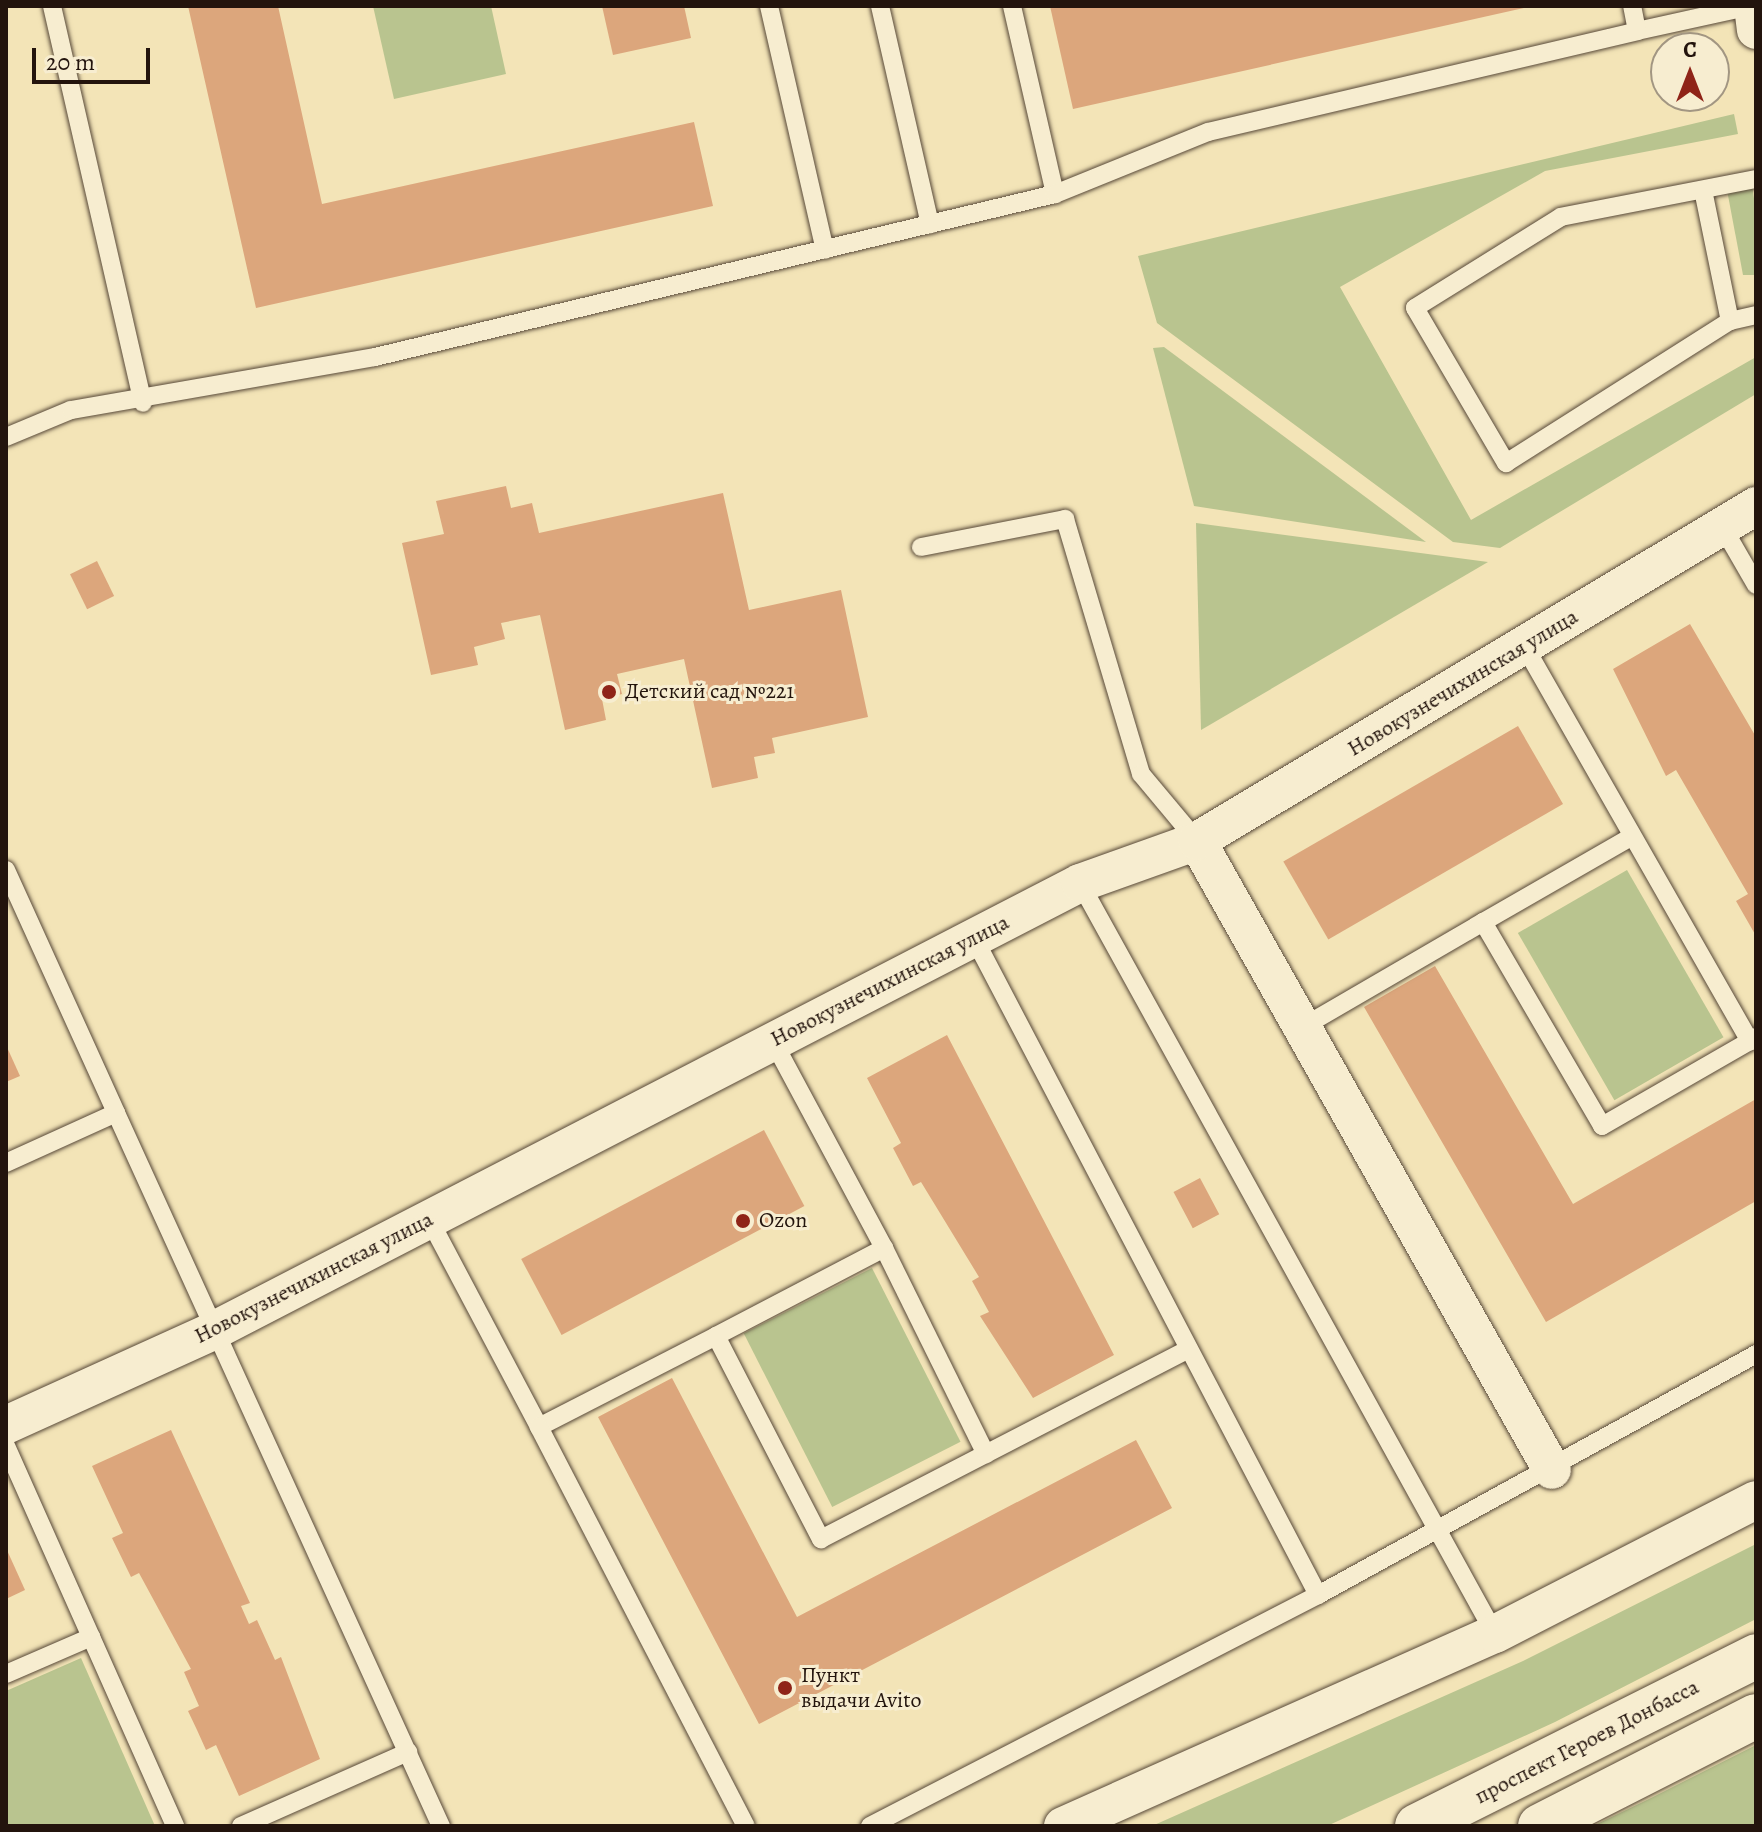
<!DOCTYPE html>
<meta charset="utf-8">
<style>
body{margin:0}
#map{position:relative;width:1762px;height:1832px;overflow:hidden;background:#f3e4b7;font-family:Alegreya,serif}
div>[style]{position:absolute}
.green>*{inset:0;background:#b9c48f;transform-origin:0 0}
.building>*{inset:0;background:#dca67c;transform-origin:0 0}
.roads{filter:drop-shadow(0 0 2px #574838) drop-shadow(0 0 2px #574838)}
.service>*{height:18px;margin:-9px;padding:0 9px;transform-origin:9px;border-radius:9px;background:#f7edd0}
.minor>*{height:38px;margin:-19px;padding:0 19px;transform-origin:19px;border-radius:19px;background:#f7edd0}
.tertiary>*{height:44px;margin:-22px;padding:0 22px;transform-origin:22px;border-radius:22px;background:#f7edd0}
.dots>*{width:22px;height:22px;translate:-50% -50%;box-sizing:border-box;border:4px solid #f7edd0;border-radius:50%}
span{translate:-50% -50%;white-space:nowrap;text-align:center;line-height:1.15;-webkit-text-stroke:6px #f7edd0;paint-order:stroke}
.street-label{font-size:22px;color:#23140d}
.poi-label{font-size:22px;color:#23140d}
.left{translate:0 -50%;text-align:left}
.frame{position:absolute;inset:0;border:8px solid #23140d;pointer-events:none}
.north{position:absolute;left:1650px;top:32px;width:80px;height:80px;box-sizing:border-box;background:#f7edd0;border:2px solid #a29682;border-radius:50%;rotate:0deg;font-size:22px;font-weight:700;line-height:32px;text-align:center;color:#23140d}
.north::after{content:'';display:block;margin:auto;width:28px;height:36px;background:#8f2418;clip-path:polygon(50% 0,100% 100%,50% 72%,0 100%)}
.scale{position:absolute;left:32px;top:48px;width:118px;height:36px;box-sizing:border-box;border:4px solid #23140d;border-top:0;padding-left:10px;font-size:24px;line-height:28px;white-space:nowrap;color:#23140d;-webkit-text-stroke:6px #f7edd0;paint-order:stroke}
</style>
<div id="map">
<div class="green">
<i style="clip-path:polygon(373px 6px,491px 6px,506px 74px,394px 99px)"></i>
<i style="clip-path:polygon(1734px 114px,1738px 134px,1545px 171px,1340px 287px,1471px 520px,1756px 357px,1756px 394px,1500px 548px,1453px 542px,1157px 323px,1138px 256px)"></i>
<i style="clip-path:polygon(1752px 184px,1756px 213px,1756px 275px,1743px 275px,1727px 190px)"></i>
<i style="clip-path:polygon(1164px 347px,1426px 542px,1194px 506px,1153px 348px)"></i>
<i style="clip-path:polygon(1196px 523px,1488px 562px,1201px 730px)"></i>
<i style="left:1627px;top:870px;width:193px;height:126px;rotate:60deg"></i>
<i style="left:872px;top:1268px;width:195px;height:144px;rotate:63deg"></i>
<i style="clip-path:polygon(1756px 1544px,1756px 1619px,1555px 1722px,1327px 1826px,1152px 1826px,1523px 1661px)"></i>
<i style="clip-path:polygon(81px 1658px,155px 1826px,6px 1826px,6px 1691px)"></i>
<i style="clip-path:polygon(1756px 1745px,1756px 1826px,1593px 1826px,1651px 1798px)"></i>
</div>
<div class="building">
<i style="clip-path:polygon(188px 6px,278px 6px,322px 204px,694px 122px,713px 206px,256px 308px)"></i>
<i style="clip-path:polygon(602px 6px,684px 6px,691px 38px,613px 55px)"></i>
<i style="clip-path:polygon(1050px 6px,1528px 6px,1528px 7px,1073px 109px)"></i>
<i style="clip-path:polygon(506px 486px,511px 508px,532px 503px,539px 533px,723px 493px,749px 610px,841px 590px,868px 717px,772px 738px,775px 753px,754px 757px,758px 778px,712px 788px,684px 659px,617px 674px,622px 694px,602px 699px,606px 720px,565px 730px,540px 615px,501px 623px,505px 639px,474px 647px,478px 665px,431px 675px,402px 543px,444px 534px,436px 501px)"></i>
<i style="left:97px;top:561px;width:39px;height:30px;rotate:64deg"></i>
<i style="clip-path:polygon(1690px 624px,1756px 737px,1756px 936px,1736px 901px,1748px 894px,1676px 770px,1666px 776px,1613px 669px)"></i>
<i style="left:1518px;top:726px;width:90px;height:271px;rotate:60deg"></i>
<i style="clip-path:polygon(1435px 966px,1573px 1204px,1756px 1099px,1756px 1201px,1546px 1322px,1364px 1007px)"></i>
<i style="clip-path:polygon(947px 1035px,1114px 1355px,1033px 1398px,980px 1316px,989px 1312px,972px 1281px,979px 1277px,921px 1182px,913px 1186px,893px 1148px,901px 1143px,867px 1078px)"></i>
<i style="clip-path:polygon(6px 1045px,20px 1076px,6px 1082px)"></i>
<i style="left:764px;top:1130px;width:86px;height:275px;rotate:62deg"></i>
<i style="left:1200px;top:1178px;width:41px;height:30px;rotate:62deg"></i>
<i style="clip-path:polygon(672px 1378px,797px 1617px,1136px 1440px,1172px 1508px,759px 1724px,598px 1417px)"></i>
<i style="clip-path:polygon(171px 1430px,250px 1603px,241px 1606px,249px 1624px,257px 1620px,275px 1660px,281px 1657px,320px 1759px,239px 1796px,216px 1745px,206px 1750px,197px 1730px,188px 1711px,199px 1706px,184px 1672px,191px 1669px,139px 1573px,131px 1577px,112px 1538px,123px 1533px,92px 1466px)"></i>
<i style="clip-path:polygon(6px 1548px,25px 1590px,6px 1599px)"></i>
</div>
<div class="roads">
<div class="service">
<i style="left:52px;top:6px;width:407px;rotate:77.1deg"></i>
<i style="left:769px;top:6px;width:250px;rotate:77.1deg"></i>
<i style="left:880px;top:6px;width:224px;rotate:77.1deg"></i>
<i style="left:1012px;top:6px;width:193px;rotate:77.1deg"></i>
<i style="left:1637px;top:31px;width:117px;rotate:-12.4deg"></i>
<i style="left:1756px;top:179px;width:199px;rotate:169deg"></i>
<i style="left:1561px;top:217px;width:172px;rotate:148.1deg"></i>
<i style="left:1415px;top:308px;width:180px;rotate:59.6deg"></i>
<i style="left:1506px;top:463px;width:265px;rotate:-32.4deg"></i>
<i style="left:1730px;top:321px;width:27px;rotate:-13deg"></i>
<i style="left:1703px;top:190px;width:134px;rotate:78.4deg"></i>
<i style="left:6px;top:437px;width:70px;rotate:-22.6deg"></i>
<i style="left:71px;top:410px;width:309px;rotate:-9.9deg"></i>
<i style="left:375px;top:357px;width:699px;rotate:-13.48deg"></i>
<i style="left:1055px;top:194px;width:165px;rotate:-22.1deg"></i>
<i style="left:1208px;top:132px;width:441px;rotate:-13.2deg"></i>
<i style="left:1637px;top:31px;width:25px;rotate:-101deg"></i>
<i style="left:1722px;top:526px;width:68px;rotate:60deg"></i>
<i style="left:921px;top:547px;width:147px;rotate:-11deg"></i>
<i style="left:1065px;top:519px;width:266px;rotate:73.4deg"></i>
<i style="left:1141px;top:774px;width:87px;rotate:50.1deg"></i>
<i style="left:1525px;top:647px;width:454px;rotate:60.3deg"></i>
<i style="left:1750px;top:1041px;width:7px;rotate:-34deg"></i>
<i style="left:1631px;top:837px;width:171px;rotate:150.1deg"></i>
<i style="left:1483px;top:922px;width:236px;rotate:59.7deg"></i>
<i style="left:1602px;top:1126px;width:171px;rotate:-29.9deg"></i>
<i style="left:6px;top:870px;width:267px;rotate:65.6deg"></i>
<i style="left:116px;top:1113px;width:121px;rotate:155.6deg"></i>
<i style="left:1080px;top:883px;width:858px;rotate:61.08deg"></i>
<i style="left:974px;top:938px;width:742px;rotate:62.36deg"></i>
<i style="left:1318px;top:1595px;width:500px;rotate:-28.8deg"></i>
<i style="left:1301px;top:1028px;width:211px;rotate:-30.2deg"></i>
<i style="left:116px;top:1113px;width:784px;rotate:65.5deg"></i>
<i style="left:429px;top:1219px;width:235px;rotate:62.1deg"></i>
<i style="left:539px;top:1427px;width:199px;rotate:-27.2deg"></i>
<i style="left:716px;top:1336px;width:229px;rotate:62.7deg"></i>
<i style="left:821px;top:1539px;width:414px;rotate:-27.3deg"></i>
<i style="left:884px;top:1248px;width:230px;rotate:63.7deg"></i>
<i style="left:716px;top:1336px;width:190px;rotate:-27.6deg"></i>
<i style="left:884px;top:1248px;width:235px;rotate:-118.2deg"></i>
<i style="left:539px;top:1427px;width:449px;rotate:62.6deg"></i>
<i style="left:6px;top:1446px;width:416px;rotate:66deg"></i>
<i style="left:6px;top:1674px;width:93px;rotate:-23.5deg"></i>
<i style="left:241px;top:1826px;width:183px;rotate:-23.9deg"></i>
<i style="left:870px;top:1826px;width:504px;rotate:-27.28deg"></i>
</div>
<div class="minor">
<i style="left:1753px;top:6px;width:24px;rotate:83deg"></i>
<i style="left:1197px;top:841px;width:722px;rotate:60.56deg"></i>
<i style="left:6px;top:1425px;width:230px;rotate:-24.4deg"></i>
<i style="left:215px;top:1330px;width:974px;rotate:-27.33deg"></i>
<i style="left:1080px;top:883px;width:124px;rotate:-19.7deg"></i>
<i style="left:1197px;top:841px;width:652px;rotate:-30.93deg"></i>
<i style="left:1063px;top:1826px;width:473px;rotate:-24deg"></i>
<i style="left:1495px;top:1634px;width:293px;rotate:-27.2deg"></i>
</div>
<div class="tertiary">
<i style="left:1417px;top:1826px;width:379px;rotate:-26.6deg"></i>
<i style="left:1540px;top:1826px;width:242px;rotate:-27deg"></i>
</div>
</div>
<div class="dots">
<i style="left:609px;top:692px;background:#8f2418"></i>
<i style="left:743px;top:1221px;background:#8f2418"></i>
<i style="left:785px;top:1688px;background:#8f2418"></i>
</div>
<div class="street-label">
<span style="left:1463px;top:683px;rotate:-31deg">Новокузнечихинская улица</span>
<span style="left:890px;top:981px;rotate:-27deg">Новокузнечихинская улица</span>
<span style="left:314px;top:1278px;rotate:-27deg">Новокузнечихинская улица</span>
<span style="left:1587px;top:1742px;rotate:-27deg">проспект Героев Донбасса</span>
</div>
<div class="poi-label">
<span class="left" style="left:625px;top:692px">Детский сад №221</span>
<span class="left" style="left:759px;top:1221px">Ozon</span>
<span class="left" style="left:801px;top:1688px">Пункт<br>выдачи Avito</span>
</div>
<div class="frame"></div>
<div class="north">С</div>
<div class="scale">20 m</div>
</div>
